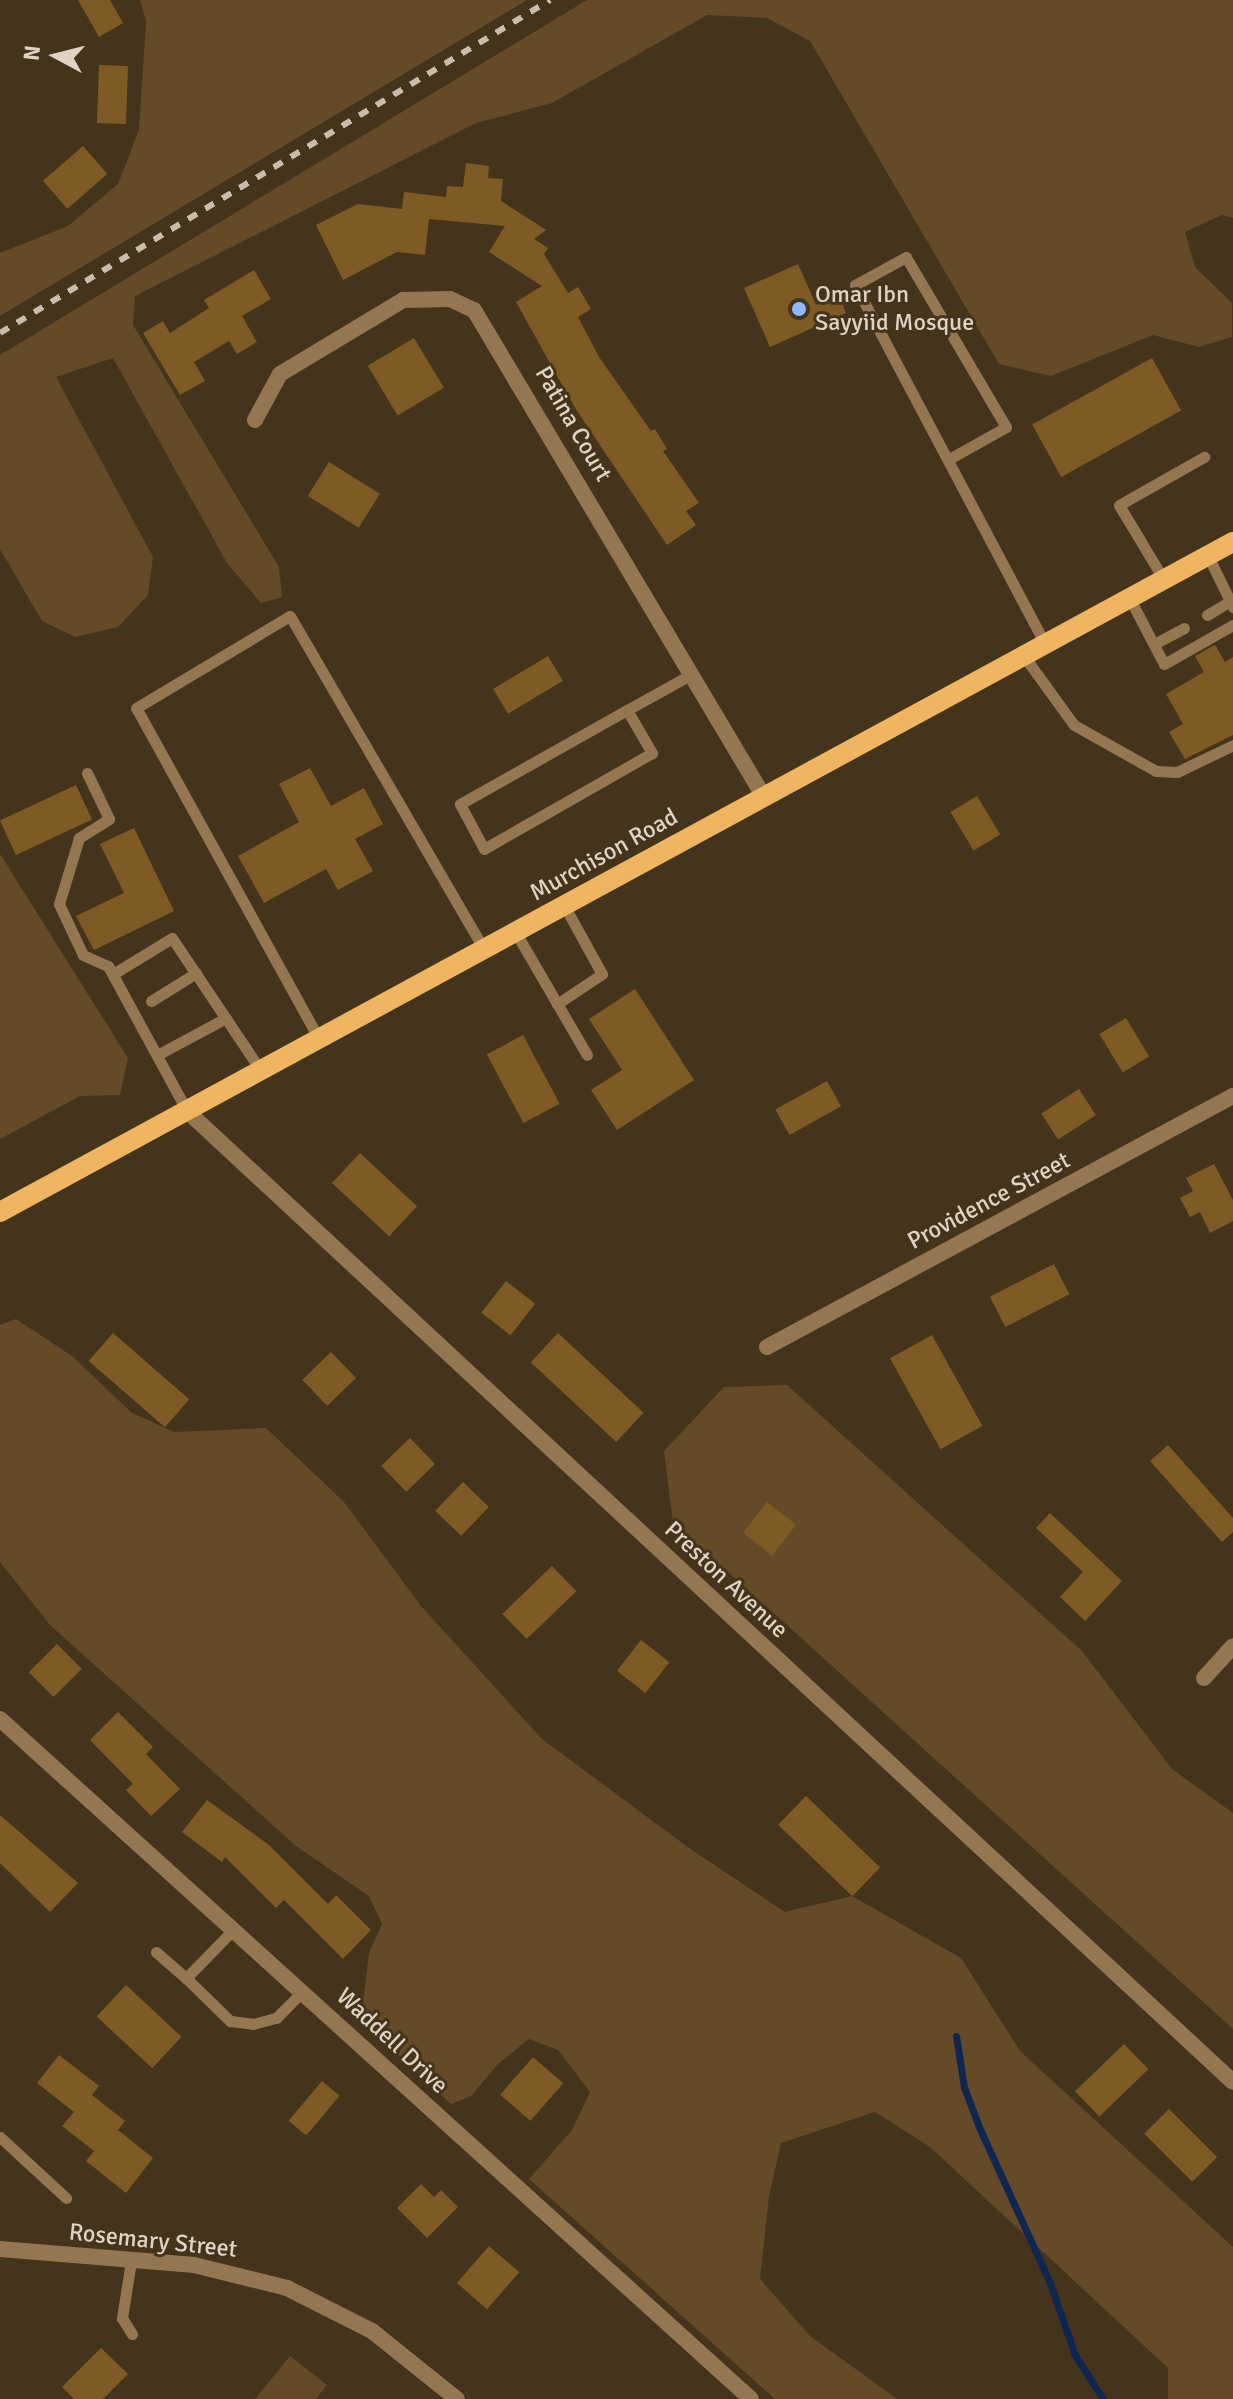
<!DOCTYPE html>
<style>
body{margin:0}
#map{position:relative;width:1233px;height:2399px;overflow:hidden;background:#45341c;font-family:Signika,sans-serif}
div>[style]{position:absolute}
.green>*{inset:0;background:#644a26}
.stream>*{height:7px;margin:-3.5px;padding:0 3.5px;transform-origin:3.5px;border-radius:3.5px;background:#0e2651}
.building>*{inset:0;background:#7e5b25;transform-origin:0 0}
.lane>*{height:11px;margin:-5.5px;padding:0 5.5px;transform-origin:5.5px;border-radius:5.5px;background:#947751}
.street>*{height:16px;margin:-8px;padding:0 8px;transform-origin:8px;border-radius:8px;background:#947751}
.primary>*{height:20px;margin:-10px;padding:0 10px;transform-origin:10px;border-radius:10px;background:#efb561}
.rail>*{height:6px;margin-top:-3px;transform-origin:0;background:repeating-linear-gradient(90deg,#c8bcac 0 10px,transparent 0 20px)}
.dots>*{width:22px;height:22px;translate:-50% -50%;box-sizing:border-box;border:4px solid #45341c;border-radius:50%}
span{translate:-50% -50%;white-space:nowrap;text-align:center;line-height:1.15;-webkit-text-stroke:6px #45341c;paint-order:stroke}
.poi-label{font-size:24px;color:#ded3c5}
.left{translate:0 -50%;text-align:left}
.street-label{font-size:24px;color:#ded3c5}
.north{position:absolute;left:16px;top:16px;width:80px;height:80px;-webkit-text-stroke:6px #45341c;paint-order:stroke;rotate:277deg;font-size:22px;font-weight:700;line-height:32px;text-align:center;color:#ded3c5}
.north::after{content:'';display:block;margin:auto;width:28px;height:36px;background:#ded3c5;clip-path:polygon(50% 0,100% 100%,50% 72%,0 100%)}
</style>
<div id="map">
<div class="green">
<i style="clip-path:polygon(140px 0,527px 0,0 316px,0 253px,68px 226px,118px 184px,139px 130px,146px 21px)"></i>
<i style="clip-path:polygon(587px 0,1233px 0,1233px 218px,1222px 215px,1185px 232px,1195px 267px,1232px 303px,1232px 337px,1199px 347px,1153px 335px,1051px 376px,999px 364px,810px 41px,767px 18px,707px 15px,552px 103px,476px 123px,135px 296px,133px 325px,279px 567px,282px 597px,261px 603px,227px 563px,113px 358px,56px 377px,153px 557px,148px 595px,118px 627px,75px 637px,42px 621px,0 549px,0 355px)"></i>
<i style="clip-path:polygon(0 854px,128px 1058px,120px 1095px,80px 1096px,0 1139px)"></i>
<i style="clip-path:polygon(16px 1319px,72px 1356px,132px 1413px,174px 1432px,266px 1428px,344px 1502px,421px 1606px,542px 1739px,689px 1848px,785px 1912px,852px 1896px,961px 1958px,1020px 2051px,1233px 2247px,1233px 2399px,1168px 2399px,1168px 2368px,930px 2147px,875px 2112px,781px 2143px,769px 2196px,760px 2279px,810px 2336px,897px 2399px,775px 2399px,529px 2179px,572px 2130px,590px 2092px,558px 2050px,529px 2039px,498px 2064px,471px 2096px,451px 2104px,361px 2020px,369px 1953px,382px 1924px,369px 1896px,296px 1846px,50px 1625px,0 1562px,0 1325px)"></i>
<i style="clip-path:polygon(787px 1385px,1082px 1651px,1172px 1769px,1233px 1813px,1233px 2029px,673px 1522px,664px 1451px,724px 1387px)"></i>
<i style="clip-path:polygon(290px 2356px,327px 2385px,316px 2399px,255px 2399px)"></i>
</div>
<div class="stream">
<i style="left:956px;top:2036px;width:52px;rotate:81.1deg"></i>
<i style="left:964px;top:2087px;width:43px;rotate:69.4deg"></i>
<i style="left:979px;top:2127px;width:171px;rotate:65.5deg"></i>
<i style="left:1050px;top:2283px;width:76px;rotate:70.9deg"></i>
<i style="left:1075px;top:2355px;width:52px;rotate:57.5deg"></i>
</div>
<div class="building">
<i style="clip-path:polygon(78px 0,110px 0,123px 23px,99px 37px)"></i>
<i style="left:99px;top:65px;width:29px;height:58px;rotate:2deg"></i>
<i style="left:83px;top:146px;width:37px;height:53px;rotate:49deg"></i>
<i style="clip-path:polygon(466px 163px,489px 166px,488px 178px,503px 179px,501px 201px,546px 230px,534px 239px,548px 248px,544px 254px,568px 293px,578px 287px,591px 309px,578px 317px,599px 357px,651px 431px,655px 429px,667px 449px,663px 451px,699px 503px,686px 511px,696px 525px,667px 545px,575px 408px,516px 302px,542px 286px,489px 252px,505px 226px,429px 219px,425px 255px,397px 252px,343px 280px,316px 225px,358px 204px,402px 209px,404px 192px,446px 197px,447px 186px,463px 187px)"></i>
<i style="clip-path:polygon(798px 264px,816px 305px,839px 295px,846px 313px,770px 347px,744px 288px)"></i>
<i style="clip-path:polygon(254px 270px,271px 299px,242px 316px,257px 342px,237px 354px,229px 341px,194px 362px,205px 381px,180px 395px,143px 333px,163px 321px,170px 333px,209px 308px,204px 300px)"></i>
<i style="left:414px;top:338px;width:58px;height:54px;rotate:59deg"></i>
<i style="left:1152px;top:358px;width:60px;height:137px;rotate:61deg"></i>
<i style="left:329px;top:462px;width:60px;height:40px;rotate:32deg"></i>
<i style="clip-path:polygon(1215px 645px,1225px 662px,1233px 657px,1233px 735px,1185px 759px,1169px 732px,1183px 724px,1166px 694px,1204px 672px,1195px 656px)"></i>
<i style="left:548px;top:656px;width:29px;height:64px;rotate:59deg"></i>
<i style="clip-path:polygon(310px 768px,331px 806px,364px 788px,383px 824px,355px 839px,373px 871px,338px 890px,326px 869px,264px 903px,238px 856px,299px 822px,279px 784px)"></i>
<i style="left:76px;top:785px;width:38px;height:84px;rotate:65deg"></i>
<i style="left:977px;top:796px;width:45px;height:31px;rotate:59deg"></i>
<i style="clip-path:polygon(134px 828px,174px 911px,94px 950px,76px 916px,124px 893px,100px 844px)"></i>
<i style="clip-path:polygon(635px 989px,694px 1080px,617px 1130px,591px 1090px,622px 1070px,589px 1019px)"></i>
<i style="left:1126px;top:1018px;width:45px;height:31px;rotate:59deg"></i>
<i style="left:523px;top:1035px;width:78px;height:41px;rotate:62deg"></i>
<i style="left:827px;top:1081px;width:29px;height:59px;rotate:61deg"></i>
<i style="left:1079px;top:1089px;width:31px;height:45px;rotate:57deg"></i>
<i style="left:360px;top:1153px;width:78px;height:41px;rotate:43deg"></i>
<i style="clip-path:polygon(1214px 1164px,1233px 1200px,1233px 1221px,1210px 1233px,1200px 1212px,1190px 1217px,1180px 1198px,1193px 1191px,1186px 1178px)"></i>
<i style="left:1054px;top:1264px;width:34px;height:72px;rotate:63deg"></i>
<i style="left:506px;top:1281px;width:37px;height:40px;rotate:38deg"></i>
<i style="left:113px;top:1333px;width:101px;height:37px;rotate:41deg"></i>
<i style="left:558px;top:1333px;width:117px;height:40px;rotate:43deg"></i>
<i style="left:932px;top:1335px;width:104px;height:48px;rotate:61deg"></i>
<i style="left:331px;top:1352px;width:36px;height:40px;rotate:46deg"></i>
<i style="left:410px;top:1438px;width:36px;height:40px;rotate:46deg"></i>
<i style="clip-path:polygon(1168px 1445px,1233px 1518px,1233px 1532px,1222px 1542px,1150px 1461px)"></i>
<i style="left:463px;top:1482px;width:36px;height:40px;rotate:44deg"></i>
<i style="left:767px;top:1502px;width:37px;height:39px;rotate:38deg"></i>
<i style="clip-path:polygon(1050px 1513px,1122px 1581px,1085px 1621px,1060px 1597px,1083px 1572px,1036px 1528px)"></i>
<i style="left:552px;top:1566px;width:35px;height:69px;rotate:46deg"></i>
<i style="left:641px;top:1640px;width:36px;height:39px;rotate:38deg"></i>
<i style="left:57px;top:1644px;width:35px;height:40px;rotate:45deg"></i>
<i style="clip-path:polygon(118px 1712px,153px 1747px,146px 1754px,180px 1789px,151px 1816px,126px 1790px,133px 1784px,90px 1740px)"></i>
<i style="left:806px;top:1796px;width:103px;height:40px;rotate:44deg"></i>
<i style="clip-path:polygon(207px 1800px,269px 1845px,328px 1904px,336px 1895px,371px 1930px,343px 1959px,284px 1900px,276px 1908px,225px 1857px,222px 1862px,182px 1832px)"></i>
<i style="clip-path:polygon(0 1815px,78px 1883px,50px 1912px,0 1863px)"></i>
<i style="left:126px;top:1985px;width:76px;height:43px;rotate:43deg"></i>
<i style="left:1124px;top:2044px;width:35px;height:68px;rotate:46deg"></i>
<i style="clip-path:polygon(59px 2055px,99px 2086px,92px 2095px,125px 2121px,118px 2130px,153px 2158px,126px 2193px,86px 2161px,94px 2151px,62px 2126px,74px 2112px,37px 2083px)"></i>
<i style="left:533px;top:2057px;width:40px;height:50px;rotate:41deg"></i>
<i style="left:322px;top:2081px;width:23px;height:52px;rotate:40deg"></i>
<i style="left:1169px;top:2109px;width:68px;height:35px;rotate:45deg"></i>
<i style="clip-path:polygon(421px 2184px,434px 2197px,441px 2190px,458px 2207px,427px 2238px,397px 2208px)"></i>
<i style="left:489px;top:2246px;width:40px;height:49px;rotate:41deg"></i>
<i style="clip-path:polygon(101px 2348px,128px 2374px,103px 2399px,74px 2399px,62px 2387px)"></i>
</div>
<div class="lane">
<i style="left:949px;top:459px;width:65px;rotate:-29.3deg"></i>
<i style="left:1006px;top:427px;width:197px;rotate:-120.5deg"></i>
<i style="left:906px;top:257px;width:58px;rotate:151.2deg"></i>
<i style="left:855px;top:285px;width:406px;rotate:62.1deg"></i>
<i style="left:1208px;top:556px;width:57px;rotate:63.9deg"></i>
<i style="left:1164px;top:580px;width:87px;rotate:-121deg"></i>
<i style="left:1119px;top:505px;width:98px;rotate:-29.5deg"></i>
<i style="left:1130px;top:599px;width:73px;rotate:62.4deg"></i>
<i style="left:1164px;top:664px;width:79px;rotate:-29.5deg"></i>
<i style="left:1207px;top:615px;width:27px;rotate:-31deg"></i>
<i style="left:1154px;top:644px;width:34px;rotate:-28deg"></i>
<i style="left:1024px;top:656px;width:85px;rotate:54.1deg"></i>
<i style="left:1074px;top:725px;width:94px;rotate:29.3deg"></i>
<i style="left:1156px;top:771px;width:21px;rotate:3deg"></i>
<i style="left:1177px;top:772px;width:62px;rotate:-25.7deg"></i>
<i style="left:627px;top:710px;width:50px;rotate:59.8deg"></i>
<i style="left:652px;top:753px;width:193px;rotate:150.3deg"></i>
<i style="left:484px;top:849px;width:51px;rotate:-118.1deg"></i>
<i style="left:460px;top:804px;width:192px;rotate:-29.4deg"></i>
<i style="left:627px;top:710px;width:74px;rotate:-29deg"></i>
<i style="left:87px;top:773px;width:51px;rotate:64.4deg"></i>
<i style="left:109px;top:819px;width:36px;rotate:148deg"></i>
<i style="left:79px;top:838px;width:69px;rotate:106.9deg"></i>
<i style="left:59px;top:904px;width:56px;rotate:64.8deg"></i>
<i style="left:83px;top:955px;width:27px;rotate:24deg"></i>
<i style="left:108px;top:966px;width:165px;rotate:61.4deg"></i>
<i style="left:516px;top:933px;width:141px;rotate:59.8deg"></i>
<i style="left:113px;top:974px;width:69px;rotate:-31.4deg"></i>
<i style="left:172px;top:938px;width:160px;rotate:56.2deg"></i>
<i style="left:151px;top:1001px;width:53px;rotate:-31.9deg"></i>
<i style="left:557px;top:1004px;width:54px;rotate:-33.7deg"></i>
<i style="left:602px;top:974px;width:77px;rotate:-118.9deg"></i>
<i style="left:319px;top:1039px;width:378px;rotate:-118.9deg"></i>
<i style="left:136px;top:708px;width:179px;rotate:-30.9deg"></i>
<i style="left:290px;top:616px;width:385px;rotate:59.8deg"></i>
<i style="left:157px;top:1055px;width:78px;rotate:-28.2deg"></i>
<i style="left:234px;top:1929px;width:69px;rotate:134.4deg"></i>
<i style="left:186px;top:1978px;width:62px;rotate:44.3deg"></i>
<i style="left:230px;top:2021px;width:23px;rotate:7deg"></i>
<i style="left:253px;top:2024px;width:24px;rotate:-15deg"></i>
<i style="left:276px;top:2018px;width:37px;rotate:-45deg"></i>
<i style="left:156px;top:1952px;width:40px;rotate:41deg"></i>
<i style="left:0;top:2137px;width:90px;rotate:42.7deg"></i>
<i style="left:131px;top:2261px;width:58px;rotate:99deg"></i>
<i style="left:122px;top:2318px;width:19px;rotate:58deg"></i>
</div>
<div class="street">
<i style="left:255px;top:420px;width:52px;rotate:-61.5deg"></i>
<i style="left:280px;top:374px;width:144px;rotate:-31deg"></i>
<i style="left:403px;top:300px;width:47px;rotate:-1.2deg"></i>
<i style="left:450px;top:299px;width:26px;rotate:25deg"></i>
<i style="left:474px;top:310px;width:567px;rotate:59.23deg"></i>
<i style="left:187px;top:1111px;width:1427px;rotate:42.87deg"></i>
<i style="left:767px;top:1347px;width:529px;rotate:-28.31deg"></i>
<i style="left:1204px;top:1678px;width:43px;rotate:-47.8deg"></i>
<i style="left:0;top:1719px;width:1013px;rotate:42.16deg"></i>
<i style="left:0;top:2249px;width:195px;rotate:4.7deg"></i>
<i style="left:194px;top:2265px;width:96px;rotate:13.9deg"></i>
<i style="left:287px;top:2288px;width:95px;rotate:26.8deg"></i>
<i style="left:372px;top:2331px;width:109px;rotate:38.7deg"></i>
</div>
<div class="primary">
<i style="left:0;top:1212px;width:1403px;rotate:-28.52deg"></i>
</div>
<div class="rail">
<i style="left:0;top:333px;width:643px;rotate:-31.19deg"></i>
</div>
<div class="dots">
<i style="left:799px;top:309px;background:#90b8fd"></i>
</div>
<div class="poi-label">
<span class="left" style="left:815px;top:309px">Omar Ibn<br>Sayyiid Mosque</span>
</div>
<div class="street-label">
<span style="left:573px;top:424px;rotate:60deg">Patina Court</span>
<span style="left:604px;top:855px;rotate:-29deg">Murchison Road</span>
<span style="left:989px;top:1201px;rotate:-28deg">Providence Street</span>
<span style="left:726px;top:1580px;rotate:43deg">Preston Avenue</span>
<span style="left:392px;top:2041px;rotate:43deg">Waddell Drive</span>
<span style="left:153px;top:2241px;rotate:6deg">Rosemary Street</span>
</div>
<div class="north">N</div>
</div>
